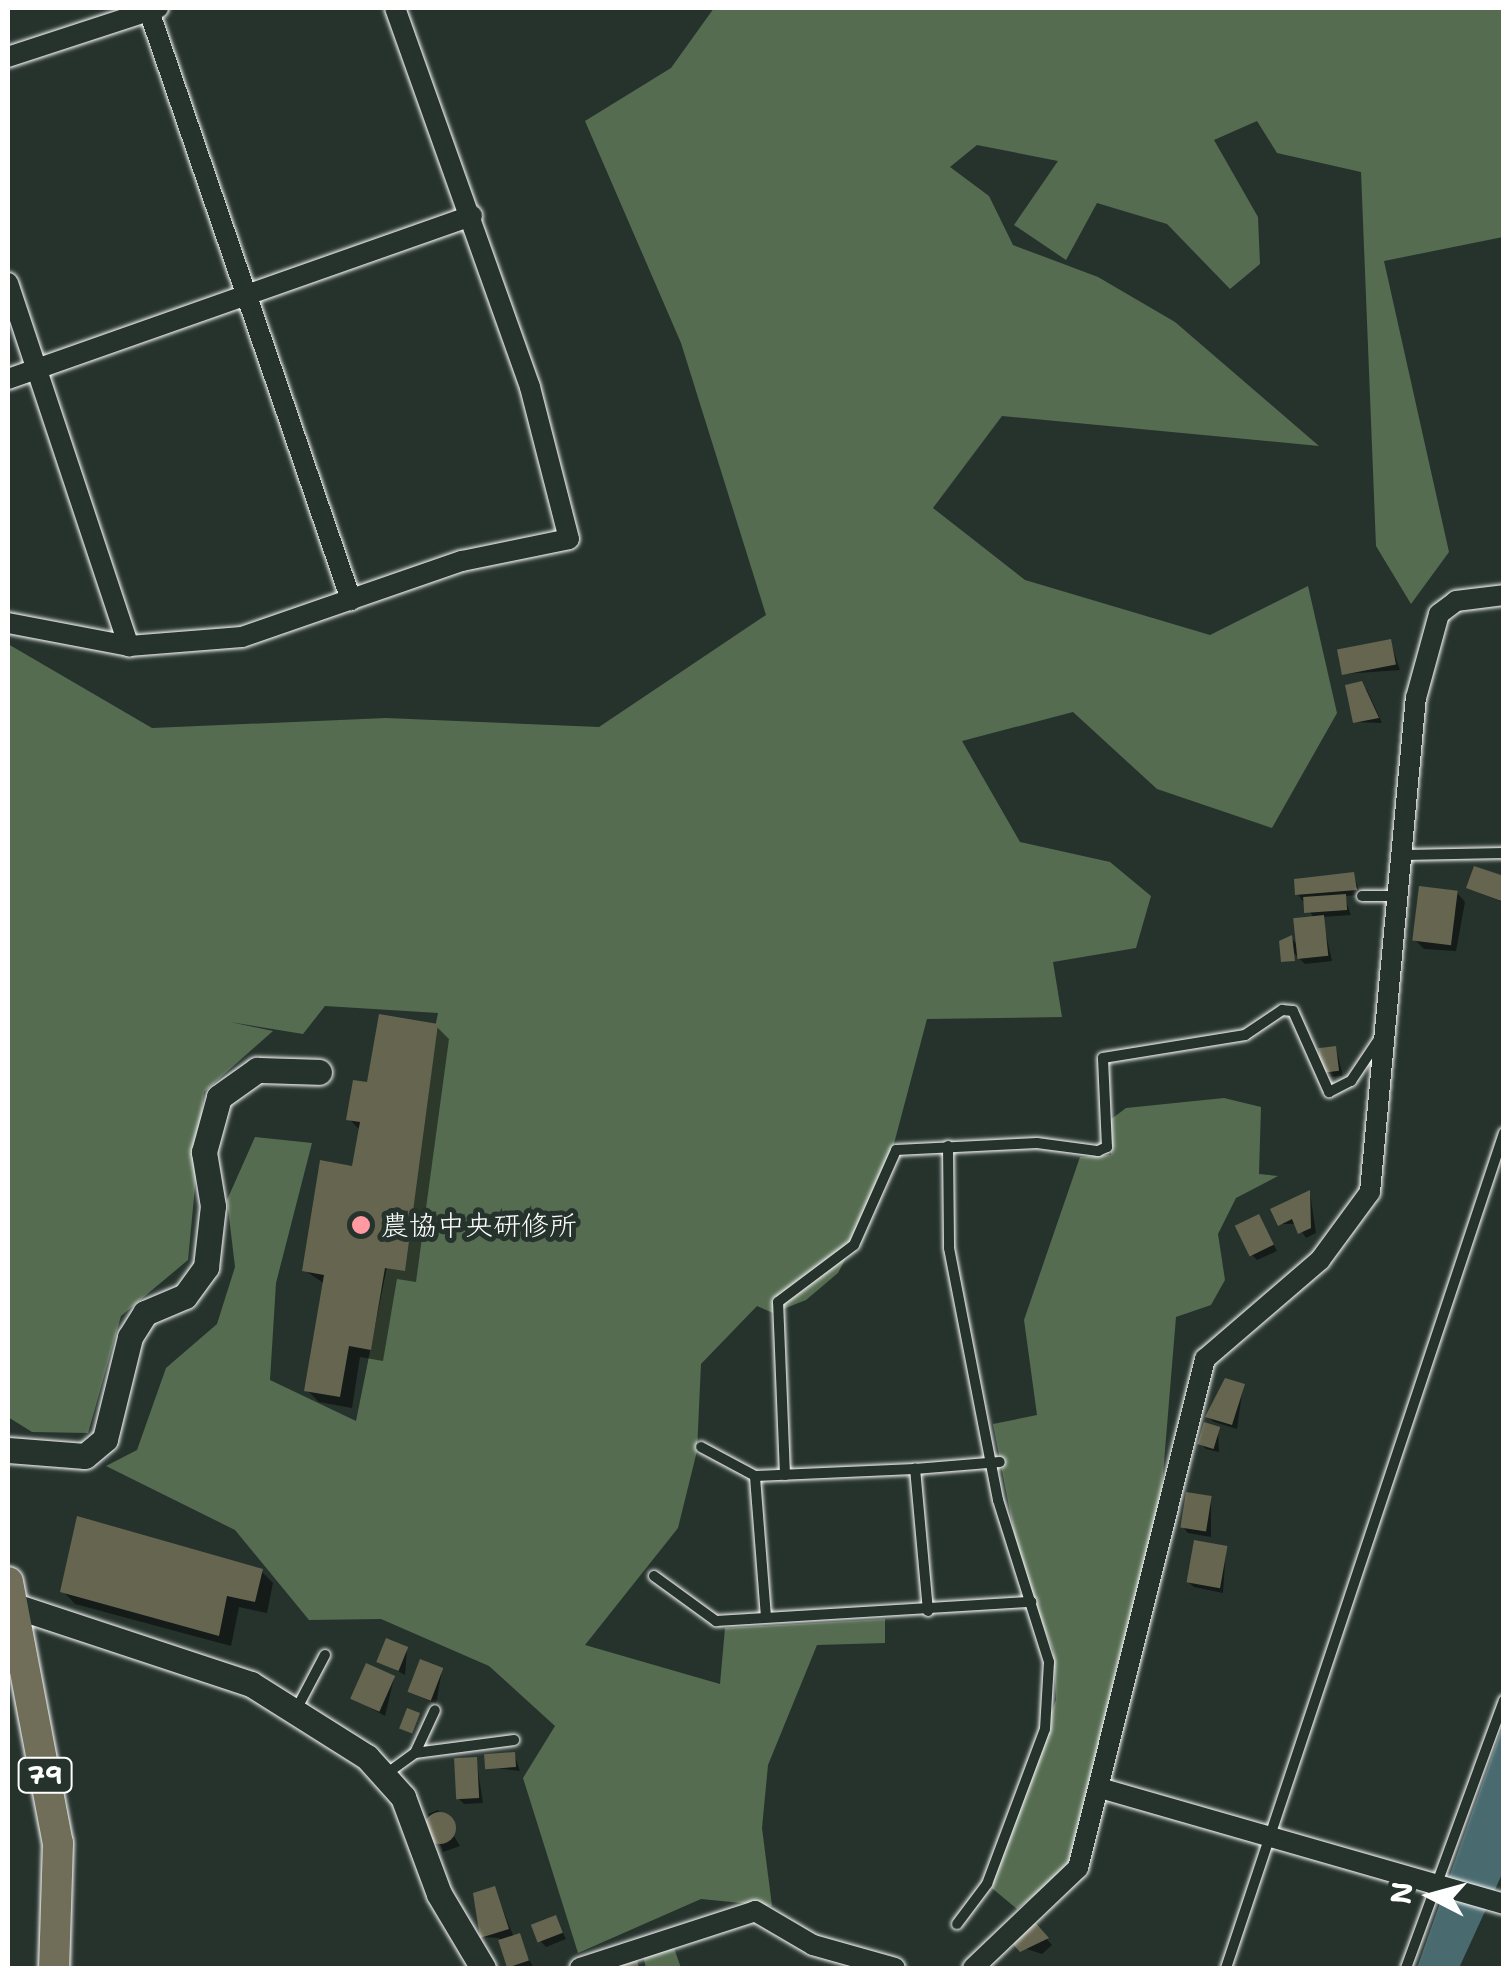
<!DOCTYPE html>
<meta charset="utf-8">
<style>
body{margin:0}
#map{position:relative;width:1511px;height:1976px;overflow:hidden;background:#26332d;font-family:"Shantell Sans","Klee One",sans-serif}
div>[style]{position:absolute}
.green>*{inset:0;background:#556c51}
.water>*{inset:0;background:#496b70}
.shadow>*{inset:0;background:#0007}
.building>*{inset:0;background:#656550;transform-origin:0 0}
.round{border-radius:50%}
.roads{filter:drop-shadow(0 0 2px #fff) drop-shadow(0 0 2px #fff)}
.service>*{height:10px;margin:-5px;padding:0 5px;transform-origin:5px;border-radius:5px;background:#26332d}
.minor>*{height:20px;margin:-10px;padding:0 10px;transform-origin:10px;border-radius:10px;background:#26332d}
.tertiary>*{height:25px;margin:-12.5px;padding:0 12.5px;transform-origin:12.5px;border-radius:12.5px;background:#26332d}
.primary>*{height:30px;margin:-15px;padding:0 15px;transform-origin:15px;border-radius:15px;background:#706e59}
.dots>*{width:28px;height:28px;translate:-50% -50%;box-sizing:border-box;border:5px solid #26332d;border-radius:50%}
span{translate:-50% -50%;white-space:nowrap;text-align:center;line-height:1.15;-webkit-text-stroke:10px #26332d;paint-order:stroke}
.shield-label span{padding:2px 8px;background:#26332d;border:2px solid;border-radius:8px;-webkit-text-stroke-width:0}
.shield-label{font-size:25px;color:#fff;font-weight:700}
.poi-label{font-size:28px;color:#fff}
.left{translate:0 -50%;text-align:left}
.frame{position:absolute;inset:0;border:10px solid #fff;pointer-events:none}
.north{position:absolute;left:1381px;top:1846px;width:100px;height:100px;-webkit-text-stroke:8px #26332d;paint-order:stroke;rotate:276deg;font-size:28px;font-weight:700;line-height:40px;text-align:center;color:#fff}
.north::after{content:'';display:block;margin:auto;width:35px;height:45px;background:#fff;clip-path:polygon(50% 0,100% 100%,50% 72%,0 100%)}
</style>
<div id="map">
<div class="green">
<i style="clip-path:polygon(714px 8px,1503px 8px,1503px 237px,1384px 261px,1449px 552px,1411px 604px,1376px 546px,1361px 172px,1277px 153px,1257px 121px,1214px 140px,1258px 217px,1260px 264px,1230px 289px,1167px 224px,1097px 203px,1066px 260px,1014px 225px,1058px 161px,977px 145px,950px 167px,989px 196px,1013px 245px,1098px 277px,1175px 322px,1319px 446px,1002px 416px,933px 508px,1025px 580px,1210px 635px,1308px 586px,1337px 713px,1272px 828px,1157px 789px,1073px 712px,962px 741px,1020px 842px,1110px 862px,1151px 896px,1136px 948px,1053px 962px,1062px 1017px,927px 1019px,882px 1189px,838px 1273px,806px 1300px,773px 1313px,757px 1306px,701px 1364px,697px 1451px,678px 1528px,585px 1645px,720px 1684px,725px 1628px,885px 1619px,885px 1643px,817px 1645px,768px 1765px,762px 1828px,772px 1906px,701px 1899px,578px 1953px,523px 1778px,555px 1726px,489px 1666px,381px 1619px,309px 1620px,235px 1530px,106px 1466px,137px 1450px,166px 1368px,217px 1324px,235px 1267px,227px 1200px,255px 1137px,312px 1143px,276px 1283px,270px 1380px,356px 1421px,438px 1013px,325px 1006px,303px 1034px,230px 1022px,273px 1031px,204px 1092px,188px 1260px,121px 1316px,88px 1433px,32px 1432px,8px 1417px,8px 644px,152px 728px,386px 718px,599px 727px,766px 615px,681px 343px,585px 121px,671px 68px)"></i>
<i style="clip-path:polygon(1224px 1098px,1261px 1107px,1259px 1174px,1278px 1176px,1236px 1198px,1218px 1234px,1225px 1280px,1211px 1305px,1176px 1317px,1158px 1535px,1116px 1669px,1080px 1858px,1017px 1909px,987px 1884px,1056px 1700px,1053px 1650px,1022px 1573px,993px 1424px,1037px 1415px,1024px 1320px,1080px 1157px,1111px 1155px,1110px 1120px,1126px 1108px)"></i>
<i style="clip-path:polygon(672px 1942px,681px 1968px,646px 1968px,643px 1956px)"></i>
</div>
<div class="water">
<i style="clip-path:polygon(1503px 1725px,1503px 1872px,1459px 1968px,1417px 1968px)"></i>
</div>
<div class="shadow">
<i style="clip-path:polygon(1390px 641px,1400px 670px,1344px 674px)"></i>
<i style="clip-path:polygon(1362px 684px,1367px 690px,1382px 723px,1355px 722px)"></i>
<i style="clip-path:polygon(1353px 874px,1361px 895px,1344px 896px,1351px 915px,1322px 917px,1332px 961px,1305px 964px,1294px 953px,1285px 963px,1291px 938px,1298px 945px,1314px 918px,1298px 894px)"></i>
<i style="clip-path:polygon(1504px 879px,1504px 903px,1469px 888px)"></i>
<i style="clip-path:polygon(1457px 893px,1465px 902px,1456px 951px,1424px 949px,1415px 940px)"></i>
<i style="clip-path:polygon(437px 1027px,449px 1039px,416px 1282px,397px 1279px,383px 1361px,360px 1357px,352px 1408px,319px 1402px,307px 1390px,325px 1284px,304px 1270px,354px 1169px,361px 1131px,349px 1119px,369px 1085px)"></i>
<i style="clip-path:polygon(1336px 1048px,1343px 1076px,1328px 1077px,1322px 1072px)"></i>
<i style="clip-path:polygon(1310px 1193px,1316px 1233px,1306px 1238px,1297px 1224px,1280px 1224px)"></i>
<i style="clip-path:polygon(1259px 1217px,1277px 1251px,1257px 1260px,1252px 1255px)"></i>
<i style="clip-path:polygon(1243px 1386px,1237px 1429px,1214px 1422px,1208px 1417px)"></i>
<i style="clip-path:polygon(1218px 1429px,1219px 1452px,1206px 1449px,1200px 1443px)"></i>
<i style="clip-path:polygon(1211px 1499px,1211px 1537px,1188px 1533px,1183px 1527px)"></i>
<i style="clip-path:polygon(79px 1518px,261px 1571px,273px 1583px,267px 1613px,239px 1607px,231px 1646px,75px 1604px,63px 1591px)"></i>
<i style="clip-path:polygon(1226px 1549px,1223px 1593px,1194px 1587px,1188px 1582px)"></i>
<i style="clip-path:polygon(407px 1650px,405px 1675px,379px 1661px)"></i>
<i style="clip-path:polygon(442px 1670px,436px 1704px,411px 1692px)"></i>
<i style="clip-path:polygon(394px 1678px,385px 1716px,354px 1699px)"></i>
<i style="clip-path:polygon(514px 1754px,520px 1771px,487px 1767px)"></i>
<i style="clip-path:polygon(476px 1759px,483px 1803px,464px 1804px,458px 1798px)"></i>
<i style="clip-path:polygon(438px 1810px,460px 1846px,443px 1852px,428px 1814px)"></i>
<i style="clip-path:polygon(495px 1889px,514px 1938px,533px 1966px,511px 1968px,499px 1938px,482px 1937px)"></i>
<i style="clip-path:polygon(555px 1918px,566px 1939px,546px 1947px,541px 1942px)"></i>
<i style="clip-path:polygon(1033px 1924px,1052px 1945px,1042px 1954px,1018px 1946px)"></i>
</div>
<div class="building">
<i style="left:1391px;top:639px;width:26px;height:55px;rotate:79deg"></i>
<i style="clip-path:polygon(1362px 681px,1379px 718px,1353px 723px,1345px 685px)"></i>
<i style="clip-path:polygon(1474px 866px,1504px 876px,1504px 902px,1466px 888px)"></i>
<i style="clip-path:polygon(1354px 872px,1357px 890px,1295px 895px,1294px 879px)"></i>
<i style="left:1419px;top:886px;width:39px;height:55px;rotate:7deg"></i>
<i style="left:1346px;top:894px;width:16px;height:43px;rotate:86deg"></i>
<i style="left:1324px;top:915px;width:41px;height:31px;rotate:84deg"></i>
<i style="clip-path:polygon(1292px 935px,1295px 961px,1281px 962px,1279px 941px)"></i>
<i style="clip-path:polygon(379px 1014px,438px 1024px,405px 1271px,385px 1268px,371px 1350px,349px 1346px,340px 1397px,304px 1391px,324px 1275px,302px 1271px,320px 1160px,352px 1166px,360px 1122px,346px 1120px,353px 1080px,367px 1082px)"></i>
<i style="left:1336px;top:1046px;width:25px;height:18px;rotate:83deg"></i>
<i style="clip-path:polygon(1310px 1190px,1311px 1228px,1298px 1234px,1292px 1219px,1278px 1226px,1270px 1209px)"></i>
<i style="left:1259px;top:1214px;width:34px;height:27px;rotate:64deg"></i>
<i style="clip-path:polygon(1225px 1378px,1245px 1384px,1232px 1425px,1205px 1417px)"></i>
<i style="left:1204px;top:1422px;width:17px;height:23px;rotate:17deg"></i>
<i style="left:1186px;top:1492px;width:26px;height:36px;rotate:9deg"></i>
<i style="clip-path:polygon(77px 1516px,263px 1569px,255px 1602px,227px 1596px,219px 1636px,60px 1592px)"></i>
<i style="left:1194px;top:1540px;width:34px;height:43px;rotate:10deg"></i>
<i style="left:386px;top:1638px;width:24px;height:26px;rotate:22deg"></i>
<i style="left:420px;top:1659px;width:25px;height:35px;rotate:21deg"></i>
<i style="left:366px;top:1663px;width:32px;height:39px;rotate:24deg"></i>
<i style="left:407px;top:1708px;width:14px;height:22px;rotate:21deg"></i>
<i style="left:515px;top:1752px;width:15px;height:31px;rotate:86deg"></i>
<i style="left:477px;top:1757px;width:41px;height:23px;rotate:87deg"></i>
<i class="round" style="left:424px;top:1812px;width:32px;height:32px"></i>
<i style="clip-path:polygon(495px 1886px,509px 1929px,480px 1938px,473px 1893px)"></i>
<i style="left:556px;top:1915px;width:19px;height:27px;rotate:69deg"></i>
<i style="clip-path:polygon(1033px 1920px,1049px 1938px,1020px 1952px,1010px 1941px)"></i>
<i style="left:520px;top:1933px;width:29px;height:23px;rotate:72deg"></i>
<i style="clip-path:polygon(637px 1960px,639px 1968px,611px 1968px,611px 1967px)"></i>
</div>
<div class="roads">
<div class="service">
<i style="left:1405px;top:855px;width:99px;rotate:-1.2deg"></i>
<i style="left:1362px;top:896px;width:39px"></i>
<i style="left:948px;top:1146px;width:102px;rotate:89.4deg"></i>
<i style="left:949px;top:1248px;width:257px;rotate:79deg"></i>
<i style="left:998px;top:1500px;width:170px;rotate:72.5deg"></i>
<i style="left:1049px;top:1662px;width:67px;rotate:93.4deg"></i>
<i style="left:1045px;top:1729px;width:165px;rotate:110.5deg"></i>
<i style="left:987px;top:1884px;width:50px;rotate:126.9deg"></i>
<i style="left:701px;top:1447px;width:61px;rotate:28.2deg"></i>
<i style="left:785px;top:1475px;width:173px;rotate:-92.3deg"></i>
<i style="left:778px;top:1302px;width:95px;rotate:-36.9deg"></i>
<i style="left:854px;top:1245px;width:104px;rotate:-66.1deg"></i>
<i style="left:896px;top:1150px;width:141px;rotate:-2.8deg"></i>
<i style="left:1037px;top:1143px;width:62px;rotate:7.5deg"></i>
<i style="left:1098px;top:1151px;width:10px;rotate:-24deg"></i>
<i style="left:1107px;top:1147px;width:89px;rotate:-92.6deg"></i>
<i style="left:1103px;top:1058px;width:144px;rotate:-9.2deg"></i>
<i style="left:1245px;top:1035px;width:45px;rotate:-34deg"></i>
<i style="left:1282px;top:1010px;width:11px;rotate:5deg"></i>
<i style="left:1293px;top:1011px;width:89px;rotate:66deg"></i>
<i style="left:1329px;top:1092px;width:25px;rotate:-27deg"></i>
<i style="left:1351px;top:1081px;width:50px;rotate:-56.3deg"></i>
<i style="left:654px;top:1576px;width:77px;rotate:36deg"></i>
<i style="left:716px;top:1621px;width:316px;rotate:-3.5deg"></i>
<i style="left:928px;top:1611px;width:143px;rotate:-95.2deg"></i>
<i style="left:915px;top:1469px;width:85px;rotate:-4.7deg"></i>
<i style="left:766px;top:1617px;width:141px;rotate:-94.5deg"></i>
<i style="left:755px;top:1476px;width:160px;rotate:-2.5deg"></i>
<i style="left:297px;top:1708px;width:60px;rotate:-62.2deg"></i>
<i style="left:415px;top:1753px;width:100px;rotate:-7.5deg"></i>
<i style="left:386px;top:1774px;width:36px;rotate:-36deg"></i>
<i style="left:415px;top:1753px;width:47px;rotate:-65.1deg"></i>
<i style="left:1226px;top:1968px;width:880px;rotate:-71.59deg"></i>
<i style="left:1406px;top:1968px;width:285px;rotate:-69.9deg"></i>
</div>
<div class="minor">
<i style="left:148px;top:8px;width:626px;rotate:71.07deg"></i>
<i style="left:8px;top:57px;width:158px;rotate:-18.1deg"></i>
<i style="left:8px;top:283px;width:383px;rotate:71.6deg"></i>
<i style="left:8px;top:379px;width:492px;rotate:-19.4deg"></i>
<i style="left:8px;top:623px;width:123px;rotate:10.8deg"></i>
<i style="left:129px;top:646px;width:113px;rotate:-4.6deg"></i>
<i style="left:242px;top:637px;width:233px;rotate:-19.1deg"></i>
<i style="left:462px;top:561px;width:109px;rotate:-11.6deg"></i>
<i style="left:569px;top:539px;width:157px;rotate:-104.4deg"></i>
<i style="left:530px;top:387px;width:402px;rotate:-109.6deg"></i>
<i style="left:1100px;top:1788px;width:420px;rotate:16deg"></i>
<i style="left:580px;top:1968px;width:184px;rotate:-18deg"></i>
<i style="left:755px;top:1911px;width:67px;rotate:30.4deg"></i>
<i style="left:813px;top:1945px;width:85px;rotate:15.7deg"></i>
<i style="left:973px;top:1968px;width:145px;rotate:-43.6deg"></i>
<i style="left:1078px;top:1868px;width:525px;rotate:-75.99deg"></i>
<i style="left:1205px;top:1359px;width:152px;rotate:-40.7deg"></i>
<i style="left:1320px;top:1260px;width:84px;rotate:-53.7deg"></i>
<i style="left:1370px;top:1192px;width:496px;rotate:-84.7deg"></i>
<i style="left:1416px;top:698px;width:87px;rotate:-74.7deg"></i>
<i style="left:1439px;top:614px;width:21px;rotate:-37deg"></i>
<i style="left:1456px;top:601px;width:48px;rotate:-7.1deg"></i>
</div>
<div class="tertiary">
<i style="left:8px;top:1450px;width:77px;rotate:4.5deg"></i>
<i style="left:85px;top:1456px;width:26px;rotate:-40deg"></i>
<i style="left:105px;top:1439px;width:105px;rotate:-76.2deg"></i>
<i style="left:130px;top:1337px;width:28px;rotate:-58deg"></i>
<i style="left:145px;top:1313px;width:43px;rotate:-23deg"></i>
<i style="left:185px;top:1296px;width:36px;rotate:-54deg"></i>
<i style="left:206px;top:1267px;width:61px;rotate:-83.5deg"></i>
<i style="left:213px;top:1206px;width:55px;rotate:-99.5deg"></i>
<i style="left:204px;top:1152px;width:57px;rotate:-74.7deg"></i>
<i style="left:219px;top:1097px;width:47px;rotate:-35.4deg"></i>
<i style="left:257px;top:1070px;width:62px;rotate:1.8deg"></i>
<i style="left:12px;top:1605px;width:252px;rotate:18.3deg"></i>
<i style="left:251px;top:1684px;width:137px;rotate:32.2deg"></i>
<i style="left:367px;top:1757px;width:54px;rotate:48deg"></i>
<i style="left:403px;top:1797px;width:103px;rotate:69.6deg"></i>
<i style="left:439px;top:1894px;width:86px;rotate:59.3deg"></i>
</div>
<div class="primary">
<i style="left:8px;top:1582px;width:266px;rotate:79.2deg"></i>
<i style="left:58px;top:1843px;width:125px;rotate:91.8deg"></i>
</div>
</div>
<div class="dots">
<i style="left:361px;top:1225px;background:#ff9aa2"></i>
</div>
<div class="shield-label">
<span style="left:45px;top:1775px">79</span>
</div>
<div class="poi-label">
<span class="left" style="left:381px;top:1225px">農協中央研修所</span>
</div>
<div class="frame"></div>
<div class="north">N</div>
</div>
